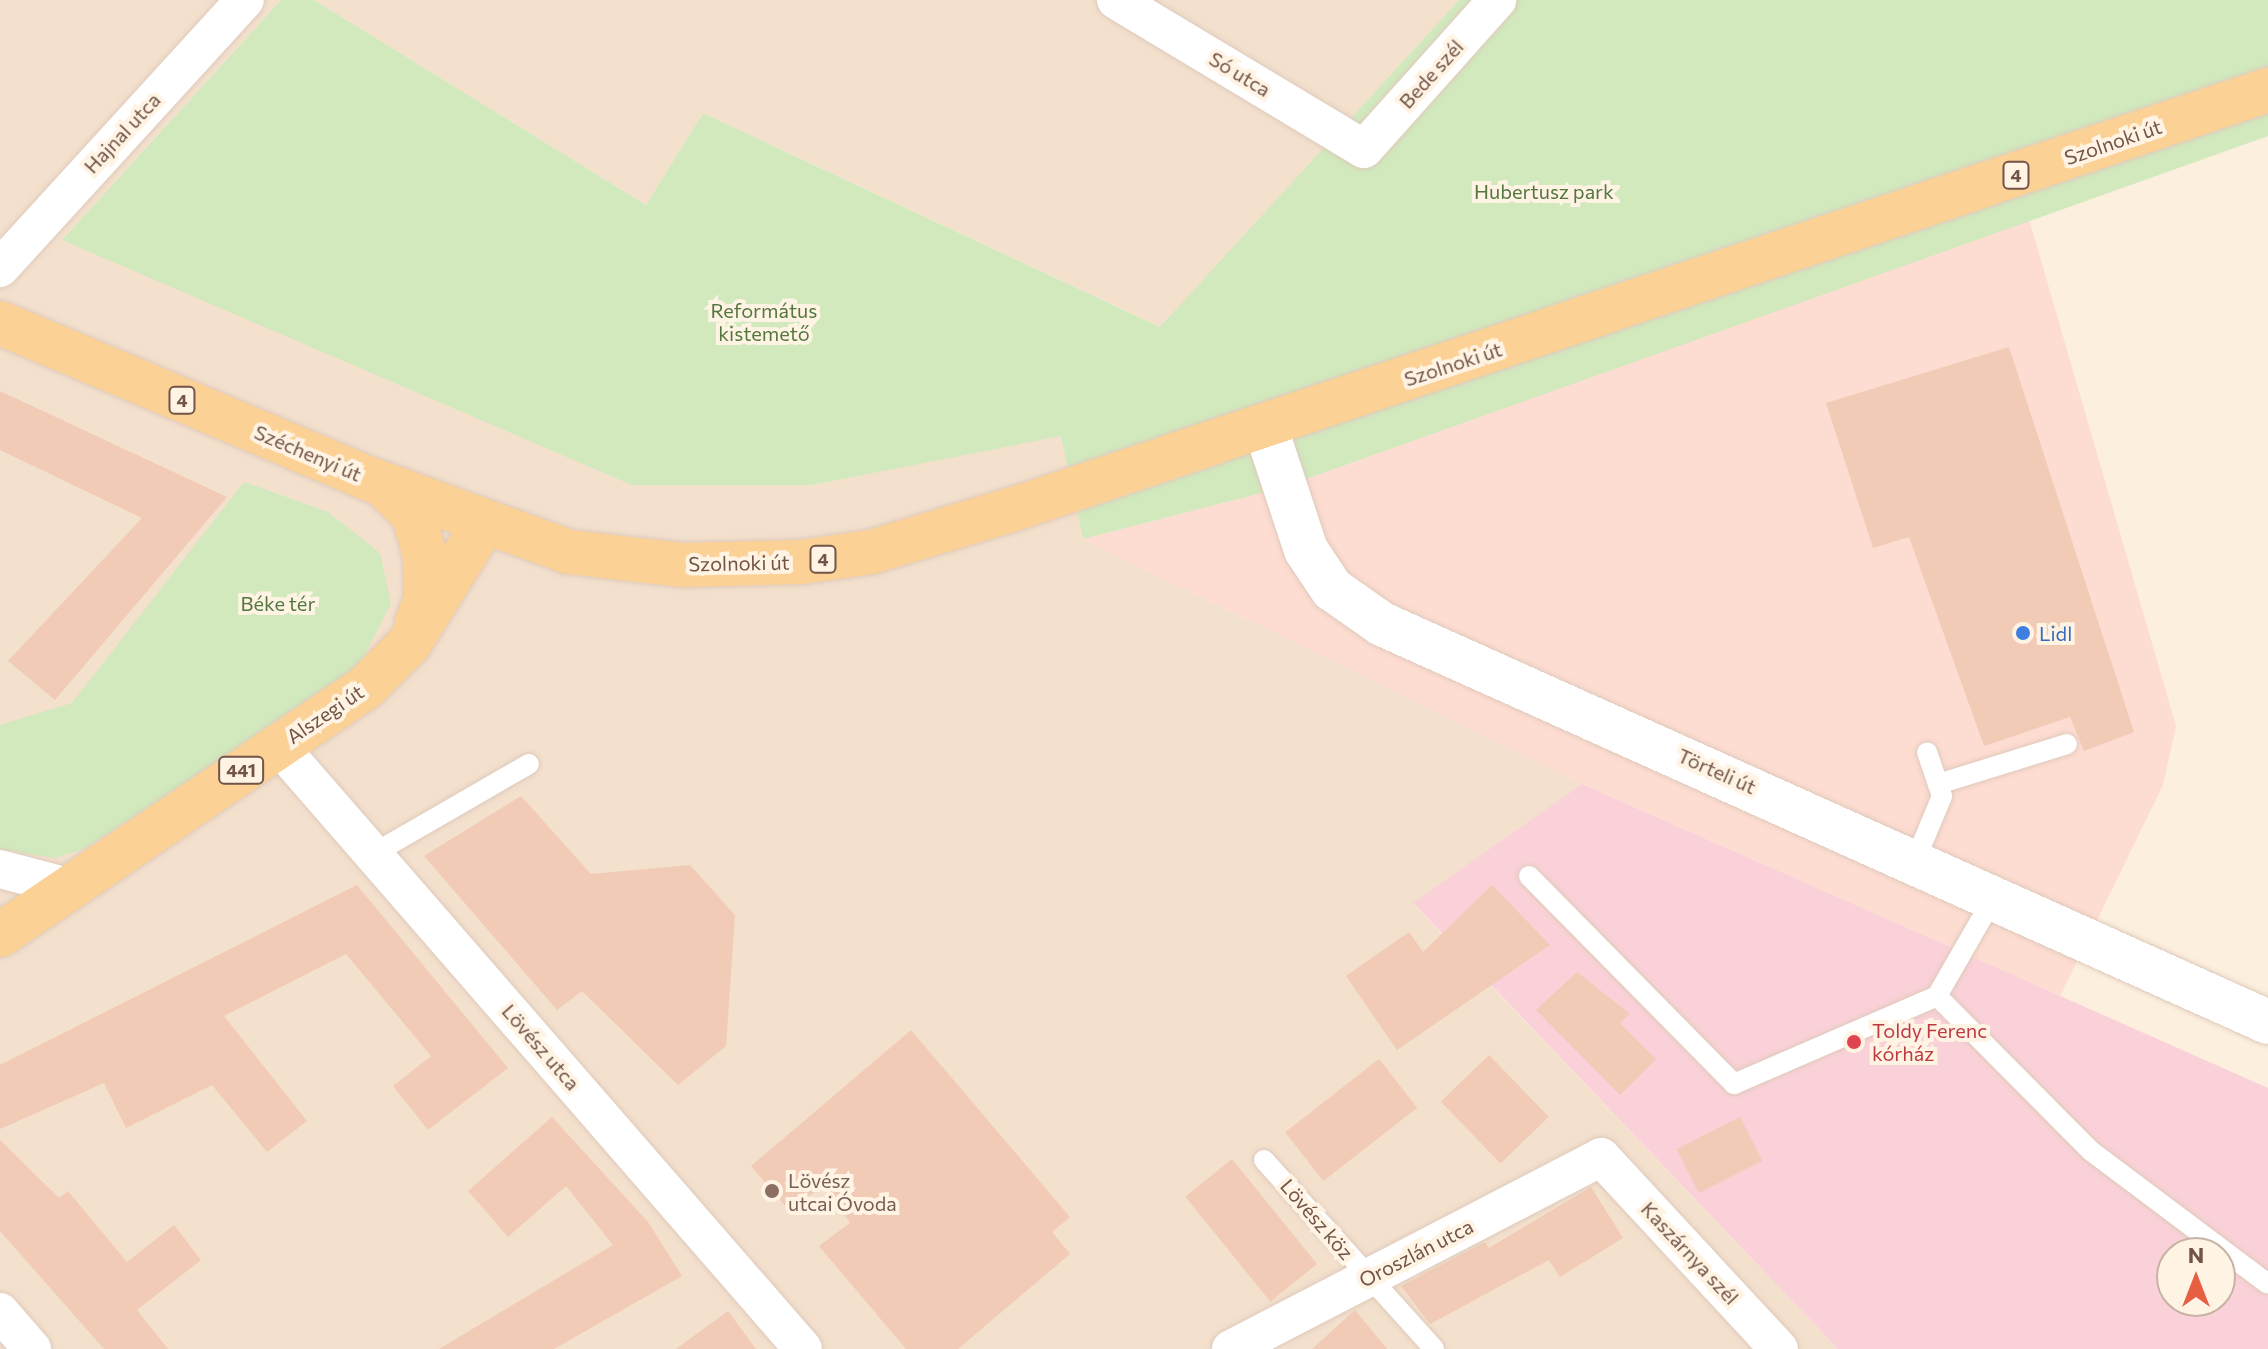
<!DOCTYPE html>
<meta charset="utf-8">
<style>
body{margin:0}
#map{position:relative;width:2268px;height:1349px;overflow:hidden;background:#fcefde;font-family:Commissioner,sans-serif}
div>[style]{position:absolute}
.residential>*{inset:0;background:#f3e0cd}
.commercial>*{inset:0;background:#fddcd1}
.medical>*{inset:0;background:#fad1d8}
.green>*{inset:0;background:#d1e9bd}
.building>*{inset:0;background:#f1cbb6;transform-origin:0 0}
.roads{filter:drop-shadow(0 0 2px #dfcabb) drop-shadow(0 0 2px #dfcabb)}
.service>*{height:20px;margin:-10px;padding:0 10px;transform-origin:10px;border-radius:10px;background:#fff}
.minor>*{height:38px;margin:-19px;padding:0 19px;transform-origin:19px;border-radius:19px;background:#fff}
.secondary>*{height:44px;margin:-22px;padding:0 22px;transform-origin:22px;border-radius:22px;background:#fff}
.primary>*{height:44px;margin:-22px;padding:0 22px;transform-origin:22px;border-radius:22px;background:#fcd195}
.dots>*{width:22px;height:22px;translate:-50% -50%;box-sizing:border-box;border:4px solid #fff3e4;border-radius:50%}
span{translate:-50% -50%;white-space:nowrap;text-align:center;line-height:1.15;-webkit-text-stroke:8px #fff3e4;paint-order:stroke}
.shield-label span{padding:2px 6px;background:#fff3e4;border:2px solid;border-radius:6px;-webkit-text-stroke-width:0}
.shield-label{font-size:18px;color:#715447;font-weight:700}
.street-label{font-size:20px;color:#715447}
.park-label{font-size:20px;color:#53783f}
.shop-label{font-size:20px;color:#366cbe}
.left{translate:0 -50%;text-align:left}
.health-label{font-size:20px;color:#be3a42}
.education-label{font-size:20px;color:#785e54}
.north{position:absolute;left:2156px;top:1237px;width:80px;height:80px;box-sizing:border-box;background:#fff3e4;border:2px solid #c6b3a5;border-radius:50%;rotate:0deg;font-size:22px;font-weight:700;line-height:32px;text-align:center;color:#715447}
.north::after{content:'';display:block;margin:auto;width:28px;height:36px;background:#e75f42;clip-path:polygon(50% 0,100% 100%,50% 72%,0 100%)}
</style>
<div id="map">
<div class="residential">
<i style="clip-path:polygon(0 0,281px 0,62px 240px,812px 485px,1062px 435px,1083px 539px,1582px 784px,1413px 904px,1838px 1349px,0 1349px)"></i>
<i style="clip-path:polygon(314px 0,1459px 0,1161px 327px,703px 113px,646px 205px)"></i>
</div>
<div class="commercial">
<i style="clip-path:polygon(2029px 219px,2176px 726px,2163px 785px,2060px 996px,1582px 784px,1083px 539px,1281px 488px)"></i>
</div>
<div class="medical">
<i style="clip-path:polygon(evenodd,1582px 784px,2268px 1088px,2268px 1349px,1838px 1349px,1413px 903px,1582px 784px,2172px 1253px,2220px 1253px,2220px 1301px,2172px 1301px,2172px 1253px)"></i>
</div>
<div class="green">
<i style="clip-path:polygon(281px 0,314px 0,646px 205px,703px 113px,1160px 327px,1459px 0,2268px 0,2268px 136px,1281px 488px,1083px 539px,1061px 436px,812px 485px,632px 485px,62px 240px)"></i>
<i style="clip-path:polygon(244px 482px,328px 512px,380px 553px,391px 604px,353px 677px,86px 848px,54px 858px,0 849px,0 725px,72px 703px)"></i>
</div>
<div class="building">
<i style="clip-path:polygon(2009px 347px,2134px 732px,2084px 751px,2070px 717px,1984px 746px,1909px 537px,1873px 548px,1826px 403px)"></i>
<i style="clip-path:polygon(0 391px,227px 497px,55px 700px,8px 661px,142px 518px,0 450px)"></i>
<i style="clip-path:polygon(521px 796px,591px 874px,690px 865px,735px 915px,726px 1046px,678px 1085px,582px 991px,557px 1010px,424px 856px)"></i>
<i style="clip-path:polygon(357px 885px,508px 1068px,428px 1130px,393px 1086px,431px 1056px,346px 954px,224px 1016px,307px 1121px,267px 1152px,212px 1085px,126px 1128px,104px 1083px,0 1129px,0 1065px)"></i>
<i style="clip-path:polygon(1492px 885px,1550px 945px,1397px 1050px,1346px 976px,1409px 932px,1423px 952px)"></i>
<i style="clip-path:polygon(1577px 972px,1630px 1014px,1620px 1023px,1656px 1059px,1620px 1095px,1536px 1010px)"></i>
<i style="clip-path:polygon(911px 1030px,1070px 1217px,1052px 1232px,1070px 1254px,958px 1349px,906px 1349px,819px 1246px,850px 1223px,825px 1186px,788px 1209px,751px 1166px)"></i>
<i style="left:1489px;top:1055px;width:86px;height:67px;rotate:46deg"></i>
<i style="left:1379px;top:1059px;width:62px;height:119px;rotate:52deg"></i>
<i style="clip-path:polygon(552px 1117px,648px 1222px,682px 1276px,554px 1349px,439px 1349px,613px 1245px,566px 1186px,508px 1237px,468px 1191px)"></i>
<i style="left:1740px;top:1117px;width:49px;height:71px;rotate:63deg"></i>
<i style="clip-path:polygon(0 1140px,59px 1198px,68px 1191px,127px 1262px,174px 1225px,201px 1260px,137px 1310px,168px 1349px,104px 1349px,0 1231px)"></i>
<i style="left:1232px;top:1159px;width:135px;height:60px;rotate:51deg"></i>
<i style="clip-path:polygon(1591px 1187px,1623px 1238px,1560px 1277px,1549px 1260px,1430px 1324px,1401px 1286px,1485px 1242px,1489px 1248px)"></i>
<i style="clip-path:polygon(1355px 1310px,1387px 1349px,1312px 1349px)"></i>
<i style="clip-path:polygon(728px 1311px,756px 1349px,676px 1349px)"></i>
</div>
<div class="roads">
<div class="service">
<i style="left:1938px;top:784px;width:135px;rotate:-17.2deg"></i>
<i style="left:373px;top:854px;width:180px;rotate:-30deg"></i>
<i style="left:1915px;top:861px;width:70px;rotate:-67.4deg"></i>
<i style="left:1942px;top:796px;width:46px;rotate:-108.8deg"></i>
<i style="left:1529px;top:876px;width:292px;rotate:45.4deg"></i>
<i style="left:1734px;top:1084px;width:221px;rotate:-23.4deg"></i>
<i style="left:1937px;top:996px;width:114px;rotate:-60.1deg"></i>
<i style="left:1937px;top:996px;width:218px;rotate:45.2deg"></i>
<i style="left:2091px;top:1151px;width:221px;rotate:36.9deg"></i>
<i style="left:1264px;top:1160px;width:254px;rotate:48deg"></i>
</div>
<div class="minor">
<i style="left:1116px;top:0;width:289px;rotate:31deg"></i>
<i style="left:1364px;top:149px;width:200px;rotate:-48.2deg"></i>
<i style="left:0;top:268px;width:363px;rotate:-47.6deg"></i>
<i style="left:278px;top:745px;width:800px;rotate:49deg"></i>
<i style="left:0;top:869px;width:66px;rotate:14.9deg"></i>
<i style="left:0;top:1312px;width:49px;rotate:49.1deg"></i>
<i style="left:1231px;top:1349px;width:417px;rotate:-27.4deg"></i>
<i style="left:1601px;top:1157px;width:262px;rotate:47.2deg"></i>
</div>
<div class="secondary">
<i style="left:1265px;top:426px;width:131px;rotate:71.7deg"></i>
<i style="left:1306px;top:550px;width:47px;rotate:56.3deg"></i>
<i style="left:1332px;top:589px;width:61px;rotate:35deg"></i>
<i style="left:1382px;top:624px;width:971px;rotate:24.19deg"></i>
</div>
<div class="primary">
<i style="left:0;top:323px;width:395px;rotate:22.9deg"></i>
<i style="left:364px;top:477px;width:218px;rotate:20.1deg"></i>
<i style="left:569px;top:552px;width:115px;rotate:6.5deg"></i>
<i style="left:683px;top:565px;width:118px;rotate:-1.5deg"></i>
<i style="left:801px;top:562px;width:71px;rotate:-8.1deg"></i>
<i style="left:871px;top:552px;width:152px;rotate:-16.8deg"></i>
<i style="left:1017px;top:508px;width:1319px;rotate:-18.48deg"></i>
<i style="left:386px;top:488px;width:39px;rotate:44deg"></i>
<i style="left:414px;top:515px;width:42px;rotate:75deg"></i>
<i style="left:425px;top:556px;width:43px;rotate:88.7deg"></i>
<i style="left:426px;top:599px;width:26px;rotate:111deg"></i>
<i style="left:0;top:935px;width:439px;rotate:-34.1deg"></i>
<i style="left:364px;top:689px;width:64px;rotate:-45deg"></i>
<i style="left:409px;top:644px;width:140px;rotate:-58.1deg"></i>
</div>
</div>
<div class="dots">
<i style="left:2023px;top:633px;background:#3f7fe0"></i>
<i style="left:1854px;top:1042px;background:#e0444e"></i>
<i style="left:772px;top:1191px;background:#8d6e63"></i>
</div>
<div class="shield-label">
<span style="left:2016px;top:175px">4</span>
<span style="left:182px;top:400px">4</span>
<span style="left:823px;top:559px">4</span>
<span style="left:241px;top:770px">441</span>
</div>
<div class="street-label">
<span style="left:1240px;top:74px;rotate:31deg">Só utca</span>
<span style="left:1431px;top:74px;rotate:-48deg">Bede szél</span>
<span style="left:122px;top:133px;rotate:-47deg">Hajnal utca</span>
<span style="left:2113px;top:142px;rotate:-19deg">Szolnoki út</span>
<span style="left:1453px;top:364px;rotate:-18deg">Szolnoki út</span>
<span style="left:308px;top:453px;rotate:23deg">Széchenyi út</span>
<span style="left:739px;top:563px;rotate:-1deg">Szolnoki út</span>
<span style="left:325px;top:714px;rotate:-34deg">Alszegi út</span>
<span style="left:1717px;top:771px;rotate:24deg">Törteli út</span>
<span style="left:541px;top:1047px;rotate:49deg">Lövész utca</span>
<span style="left:1317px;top:1219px;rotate:49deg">Lövész köz</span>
<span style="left:1416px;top:1253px;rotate:-27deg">Oroszlán utca</span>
<span style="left:1690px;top:1253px;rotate:47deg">Kaszárnya szél</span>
</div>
<div class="park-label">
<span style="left:1544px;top:191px">Hubertusz park</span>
<span style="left:764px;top:322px">Református<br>kistemető</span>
<span style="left:278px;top:603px">Béke tér</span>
</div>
<div class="shop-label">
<span class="left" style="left:2039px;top:633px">Lidl</span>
</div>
<div class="health-label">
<span class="left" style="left:1872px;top:1042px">Toldy Ferenc<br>kórház</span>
</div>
<div class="education-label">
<span class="left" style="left:788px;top:1192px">Lövész<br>utcai Óvoda</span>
</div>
<div class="north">N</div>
</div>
